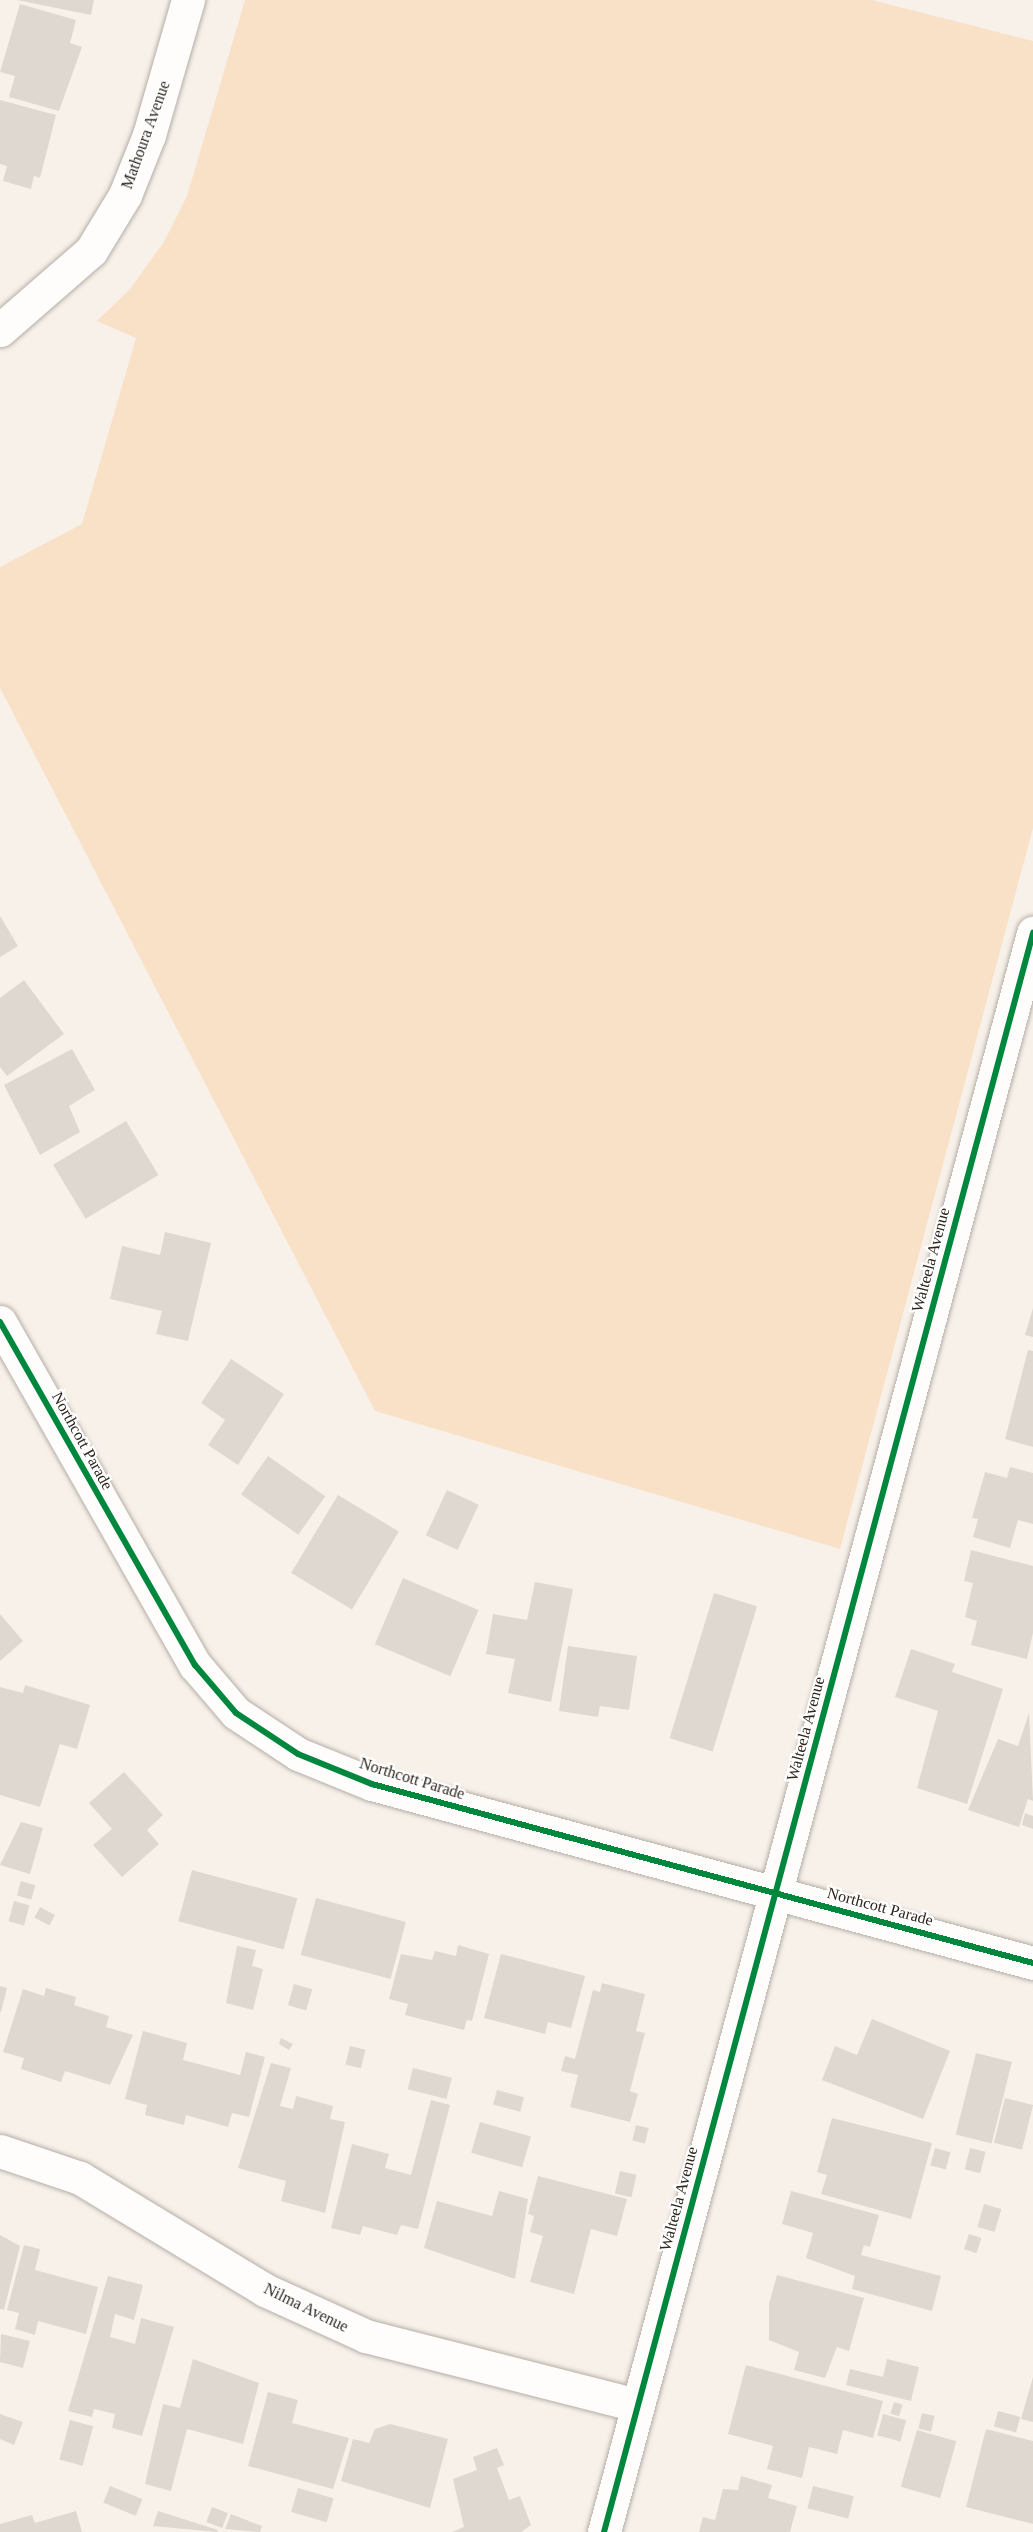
<!DOCTYPE html>
<style>
body{margin:0}
#map{position:relative;width:1033px;height:2532px;overflow:hidden;background:#f8f1ea;font-family:Georgia,serif}
div>[style]{position:absolute}
.green>*{inset:0;background:#f9e1c7}
.building>*{inset:0;background:#dfd8d1;transform-origin:0 0}
.roads{filter:drop-shadow(0 0 2px #b5aea7) drop-shadow(0 0 2px #b5aea7)}
.minor>*{height:33px;margin:-16.5px;padding:0 16.5px;transform-origin:16.5px;border-radius:16.5px;background:#fefdfc}
.cycleway>*{height:6px;margin:-3px;padding:0 3px;transform-origin:3px;border-radius:3px;background:#00873e}
span{translate:-50% -50%;white-space:nowrap;text-align:center;line-height:1.15;-webkit-text-stroke:4.5px #fff;paint-order:stroke}
.street-label{font-size:16px;color:#2e261e}
</style>
<div id="map">
<div class="green">
<i style="clip-path:polygon(245px 0,872px 0,1033px 41px,1033px 828px,840px 1549px,375px 1411px,0 688px,0 567px,82px 524px,136px 338px,97px 321px,130px 289px,165px 240px,187px 196px)"></i>
</div>
<div class="building">
<i style="clip-path:polygon(17px 0,94px 0,91px 15px)"></i>
<i style="clip-path:polygon(20px 4px,76px 20px,70px 43px,82px 47px,59px 111px,9px 97px,15px 76px,0 72px)"></i>
<i style="clip-path:polygon(0 100px,56px 115px,40px 178px,34px 176px,31px 189px,3px 181px,7px 166px,0 164px)"></i>
<i style="clip-path:polygon(0 916px,18px 946px,0 957px)"></i>
<i style="clip-path:polygon(24px 980px,64px 1034px,7px 1076px,0 1067px,0 998px)"></i>
<i style="clip-path:polygon(72px 1049px,95px 1090px,69px 1106px,80px 1132px,40px 1155px,4px 1085px)"></i>
<i style="left:126px;top:1121px;width:63px;height:85px;rotate:59deg"></i>
<i style="clip-path:polygon(165px 1232px,211px 1243px,188px 1341px,156px 1334px,162px 1311px,110px 1299px,122px 1246px,160px 1255px)"></i>
<i style="clip-path:polygon(1033px 1308px,1033px 1337px,1025px 1335px)"></i>
<i style="clip-path:polygon(1028px 1350px,1033px 1351px,1033px 1447px,1005px 1439px)"></i>
<i style="clip-path:polygon(231px 1359px,284px 1394px,238px 1465px,208px 1445px,225px 1420px,201px 1403px)"></i>
<i style="left:268px;top:1456px;width:70px;height:47px;rotate:35deg"></i>
<i style="clip-path:polygon(1010px 1467px,1033px 1473px,1033px 1524px,1018px 1520px,1010px 1548px,973px 1537px,978px 1519px,972px 1518px,985px 1472px,1007px 1478px)"></i>
<i style="left:447px;top:1490px;width:35px;height:50px;rotate:25deg"></i>
<i style="left:338px;top:1495px;width:71px;height:91px;rotate:31deg"></i>
<i style="clip-path:polygon(971px 1550px,1033px 1566px,1033px 1633px,1027px 1659px,971px 1645px,977px 1621px,965px 1617px,973px 1583px,964px 1581px)"></i>
<i style="left:403px;top:1578px;width:82px;height:72px;rotate:23deg"></i>
<i style="clip-path:polygon(535px 1582px,573px 1589px,551px 1702px,508px 1693px,515px 1659px,486px 1654px,493px 1614px,527px 1620px)"></i>
<i style="left:714px;top:1593px;width:45px;height:152px;rotate:17deg"></i>
<i style="clip-path:polygon(0 1614px,23px 1641px,0 1661px)"></i>
<i style="clip-path:polygon(568px 1646px,637px 1656px,629px 1710px,600px 1706px,598px 1717px,559px 1711px)"></i>
<i style="clip-path:polygon(911px 1649px,955px 1664px,952px 1672px,1003px 1689px,967px 1804px,917px 1788px,938px 1711px,895px 1697px)"></i>
<i style="clip-path:polygon(25px 1685px,90px 1705px,77px 1749px,60px 1744px,40px 1807px,0 1795px,0 1687px,23px 1693px)"></i>
<i style="clip-path:polygon(1029px 1713px,1033px 1801px,1028px 1799px,1019px 1827px,968px 1810px,998px 1739px,1018px 1746px)"></i>
<i style="clip-path:polygon(124px 1772px,163px 1815px,147px 1830px,159px 1844px,122px 1877px,93px 1845px,112px 1829px,89px 1803px)"></i>
<i style="clip-path:polygon(1025px 1813px,1033px 1816px,1033px 1829px,1022px 1825px)"></i>
<i style="clip-path:polygon(21px 1822px,43px 1828px,30px 1874px,0 1865px)"></i>
<i style="left:192px;top:1870px;width:109px;height:53px;rotate:15deg"></i>
<i style="left:21px;top:1881px;width:15px;height:15px;rotate:16deg"></i>
<i style="left:316px;top:1898px;width:93px;height:59px;rotate:15deg"></i>
<i style="left:14px;top:1901px;width:16px;height:21px;rotate:15deg"></i>
<i style="left:40px;top:1907px;width:17px;height:12px;rotate:28deg"></i>
<i style="clip-path:polygon(458px 1945px,489px 1954px,472px 2021px,467px 2020px,464px 2030px,405px 2015px,408px 2004px,389px 1999px,401px 1954px,432px 1960px,435px 1951px,456px 1956px)"></i>
<i style="clip-path:polygon(237px 1946px,256px 1950px,252px 1966px,263px 1969px,253px 2010px,226px 2003px)"></i>
<i style="clip-path:polygon(501px 1954px,585px 1976px,571px 2028px,548px 2022px,545px 2034px,484px 2018px)"></i>
<i style="clip-path:polygon(602px 1983px,645px 1994px,636px 2031px,645px 2033px,630px 2091px,638px 2094px,630px 2122px,570px 2107px,578px 2075px,561px 2071px,565px 2056px,575px 2059px,593px 1990px,600px 1992px)"></i>
<i style="left:294px;top:1984px;width:19px;height:22px;rotate:16deg"></i>
<i style="clip-path:polygon(0 1986px,7px 1988px,1px 2012px,0 2012px)"></i>
<i style="clip-path:polygon(46px 1988px,76px 1997px,74px 2005px,109px 2016px,106px 2027px,133px 2035px,110px 2085px,65px 2071px,61px 2082px,21px 2069px,24px 2058px,3px 2052px,23px 1989px,44px 1996px)"></i>
<i style="clip-path:polygon(872px 2019px,950px 2051px,923px 2119px,822px 2080px,835px 2046px,857px 2055px)"></i>
<i style="clip-path:polygon(143px 2031px,187px 2043px,183px 2060px,240px 2075px,246px 2052px,265px 2057px,249px 2117px,232px 2113px,228px 2127px,186px 2115px,184px 2125px,145px 2115px,147px 2105px,125px 2099px)"></i>
<i style="clip-path:polygon(281px 2038px,293px 2044px,289px 2050px,279px 2044px)"></i>
<i style="left:350px;top:2046px;width:16px;height:19px;rotate:14deg"></i>
<i style="left:976px;top:2053px;width:37px;height:84px;rotate:14deg"></i>
<i style="clip-path:polygon(271px 2063px,291px 2068px,280px 2106px,293px 2109px,296px 2096px,333px 2106px,330px 2119px,345px 2122px,325px 2213px,281px 2201px,286px 2181px,238px 2168px)"></i>
<i style="left:413px;top:2068px;width:40px;height:22px;rotate:14deg"></i>
<i style="left:497px;top:2090px;width:28px;height:15px;rotate:15deg"></i>
<i style="left:1005px;top:2098px;width:29px;height:46px;rotate:14deg"></i>
<i style="clip-path:polygon(431px 2100px,450px 2105px,418px 2229px,401px 2225px,397px 2235px,363px 2226px,360px 2235px,331px 2228px,352px 2144px,389px 2154px,385px 2168px,411px 2175px)"></i>
<i style="clip-path:polygon(832px 2118px,932px 2143px,911px 2219px,821px 2194px,827px 2175px,817px 2172px)"></i>
<i style="left:480px;top:2122px;width:53px;height:32px;rotate:16deg"></i>
<i style="left:636px;top:2125px;width:13px;height:16px;rotate:13deg"></i>
<i style="left:935px;top:2148px;width:16px;height:18px;rotate:15deg"></i>
<i style="left:970px;top:2148px;width:16px;height:22px;rotate:14deg"></i>
<i style="left:620px;top:2171px;width:17px;height:23px;rotate:13deg"></i>
<i style="clip-path:polygon(538px 2176px,627px 2199px,617px 2236px,591px 2229px,574px 2294px,530px 2282px,543px 2236px,530px 2232px,534px 2216px,528px 2214px)"></i>
<i style="clip-path:polygon(499px 2191px,528px 2199px,515px 2279px,424px 2248px,437px 2201px,492px 2216px)"></i>
<i style="clip-path:polygon(791px 2191px,879px 2215px,870px 2247px,864px 2245px,861px 2255px,941px 2276px,932px 2311px,852px 2289px,855px 2276px,806px 2258px,813px 2233px,782px 2224px)"></i>
<i style="left:984px;top:2204px;width:18px;height:24px;rotate:16deg"></i>
<i style="left:969px;top:2234px;width:13px;height:16px;rotate:18deg"></i>
<i style="clip-path:polygon(0 2235px,20px 2246px,4px 2310px,0 2309px)"></i>
<i style="clip-path:polygon(24px 2245px,40px 2249px,35px 2270px,98px 2287px,86px 2334px,38px 2321px,35px 2335px,15px 2329px,19px 2313px,7px 2310px)"></i>
<i style="clip-path:polygon(777px 2275px,864px 2298px,849px 2351px,837px 2347px,825px 2378px,794px 2370px,799px 2352px,769px 2340px,769px 2304px)"></i>
<i style="clip-path:polygon(108px 2276px,143px 2285px,134px 2320px,115px 2314px,110px 2337px,135px 2344px,141px 2318px,174px 2327px,142px 2436px,112px 2428px,115px 2414px,94px 2409px,92px 2417px,68px 2411px)"></i>
<i style="clip-path:polygon(1px 2334px,30px 2341px,23px 2368px,0 2362px)"></i>
<i style="clip-path:polygon(193px 2359px,259px 2383px,243px 2444px,187px 2429px,171px 2491px,145px 2484px,163px 2404px,180px 2408px)"></i>
<i style="clip-path:polygon(887px 2359px,919px 2367px,911px 2401px,846px 2385px,850px 2369px,883px 2377px)"></i>
<i style="clip-path:polygon(746px 2365px,883px 2401px,873px 2438px,843px 2430px,837px 2454px,809px 2447px,802px 2478px,767px 2469px,773px 2446px,728px 2434px)"></i>
<i style="clip-path:polygon(1033px 2377px,1033px 2422px,1021px 2419px)"></i>
<i style="clip-path:polygon(268px 2392px,298px 2400px,292px 2423px,349px 2438px,333px 2489px,248px 2466px)"></i>
<i style="left:894px;top:2402px;width:9px;height:12px;rotate:18deg"></i>
<i style="left:998px;top:2411px;width:23px;height:16px;rotate:15deg"></i>
<i style="left:922px;top:2413px;width:13px;height:16px;rotate:13deg"></i>
<i style="clip-path:polygon(0 2414px,23px 2422px,14px 2445px,0 2439px)"></i>
<i style="left:883px;top:2414px;width:24px;height:22px;rotate:15deg"></i>
<i style="left:70px;top:2420px;width:24px;height:41px;rotate:15deg"></i>
<i style="clip-path:polygon(390px 2424px,448px 2439px,430px 2508px,341px 2481px,353px 2439px,369px 2443px,375px 2429px)"></i>
<i style="clip-path:polygon(986px 2429px,1033px 2441px,1033px 2524px,966px 2507px)"></i>
<i style="left:917px;top:2430px;width:41px;height:59px;rotate:16deg"></i>
<i style="clip-path:polygon(497px 2448px,504px 2465px,497px 2468px,509px 2500px,520px 2496px,531px 2525px,521px 2532px,452px 2532px,464px 2527px,453px 2479px,477px 2470px,473px 2457px)"></i>
<i style="clip-path:polygon(741px 2476px,772px 2485px,768px 2498px,797px 2506px,790px 2532px,699px 2532px,703px 2517px,715px 2520px,723px 2489px,738px 2490px)"></i>
<i style="left:110px;top:2486px;width:35px;height:18px;rotate:22deg"></i>
<i style="left:813px;top:2486px;width:42px;height:23px;rotate:14deg"></i>
<i style="left:298px;top:2488px;width:37px;height:25px;rotate:16deg"></i>
<i style="left:212px;top:2507px;width:17px;height:16px;rotate:21deg"></i>
<i style="clip-path:polygon(76px 2511px,82px 2532px,0 2532px,0 2524px,32px 2515px,35px 2523px)"></i>
<i style="clip-path:polygon(158px 2511px,218px 2530px,217px 2532px,153px 2526px)"></i>
<i style="clip-path:polygon(231px 2514px,262px 2526px,260px 2532px,225px 2529px)"></i>
</div>
<div class="roads">
<div class="minor">
<i style="left:0;top:330px;width:121px;rotate:-41deg"></i>
<i style="left:91px;top:251px;width:66px;rotate:-58.7deg"></i>
<i style="left:125px;top:195px;width:65px;rotate:-68.2deg"></i>
<i style="left:149px;top:135px;width:141px;rotate:-73.9deg"></i>
<i style="left:0;top:1322px;width:395px;rotate:60.4deg"></i>
<i style="left:195px;top:1665px;width:63px;rotate:49.5deg"></i>
<i style="left:236px;top:1713px;width:74px;rotate:33.5deg"></i>
<i style="left:298px;top:1754px;width:80px;rotate:22.1deg"></i>
<i style="left:372px;top:1784px;width:685px;rotate:15.15deg"></i>
<i style="left:0;top:2151px;width:84px;rotate:18.6deg"></i>
<i style="left:80px;top:2178px;width:216px;rotate:31.2deg"></i>
<i style="left:265px;top:2290px;width:111px;rotate:24.5deg"></i>
<i style="left:366px;top:2336px;width:280px;rotate:14.3deg"></i>
<i style="left:604px;top:2532px;width:1656px;rotate:-74.98deg"></i>
</div>
</div>
<div class="cycleway">
<i style="left:0;top:1322px;width:395px;rotate:60.4deg"></i>
<i style="left:195px;top:1665px;width:63px;rotate:49.5deg"></i>
<i style="left:236px;top:1713px;width:74px;rotate:33.5deg"></i>
<i style="left:298px;top:1754px;width:80px;rotate:22.1deg"></i>
<i style="left:372px;top:1784px;width:685px;rotate:15.15deg"></i>
<i style="left:604px;top:2532px;width:1656px;rotate:-74.98deg"></i>
</div>
<div class="street-label">
<span style="left:146px;top:135px;rotate:-70deg">Mathoura Avenue</span>
<span style="left:931px;top:1260px;rotate:-75deg">Walteela Avenue</span>
<span style="left:82px;top:1441px;rotate:61deg">Northcott Parade</span>
<span style="left:806px;top:1729px;rotate:-75deg">Walteela Avenue</span>
<span style="left:412px;top:1779px;rotate:17deg">Northcott Parade</span>
<span style="left:880px;top:1907px;rotate:15deg">Northcott Parade</span>
<span style="left:679px;top:2199px;rotate:-75deg">Walteela Avenue</span>
<span style="left:306px;top:2308px;rotate:26deg">Nilma Avenue</span>
</div>
</div>
